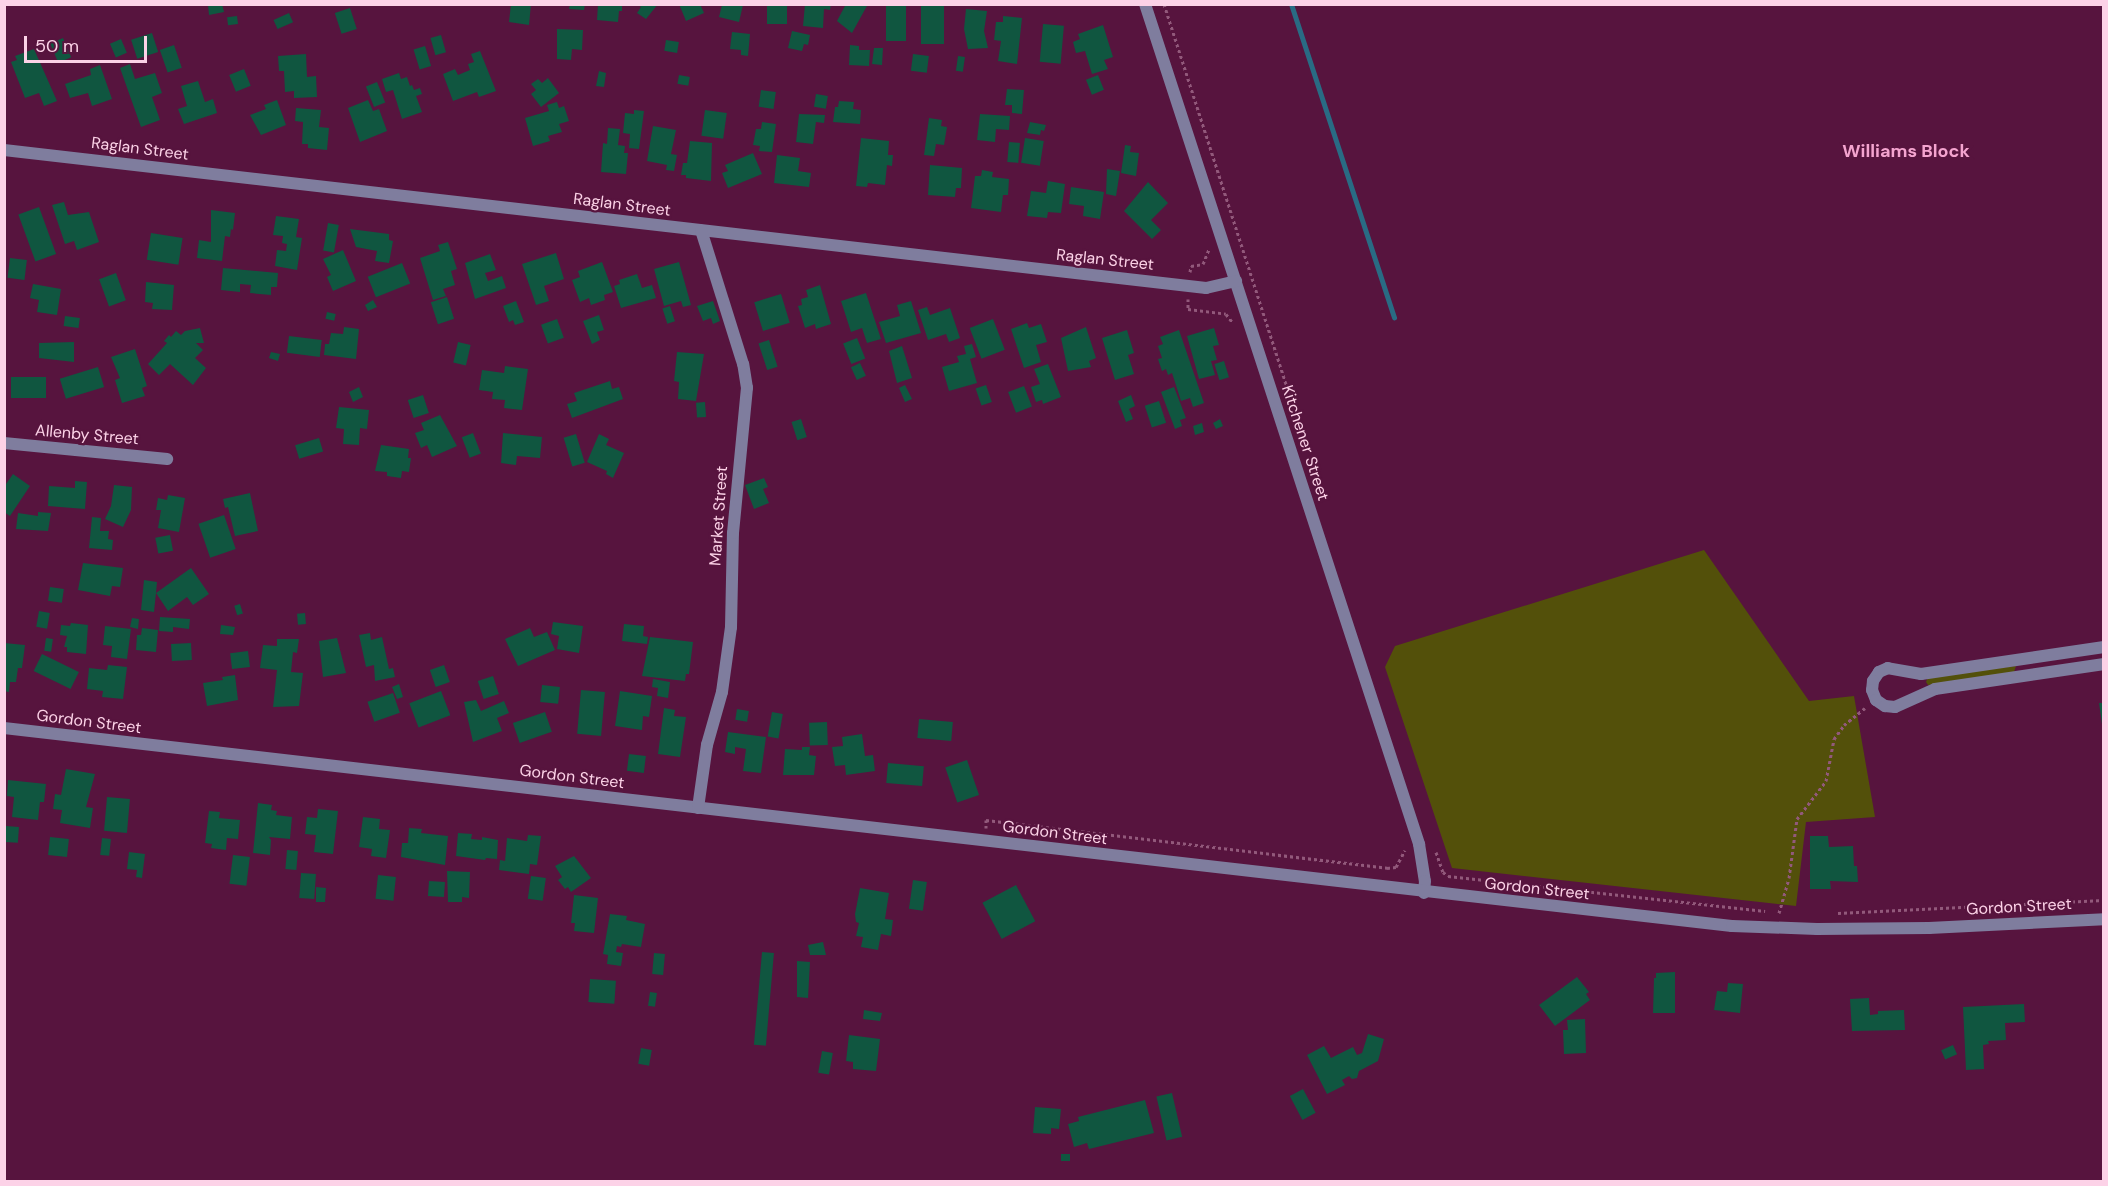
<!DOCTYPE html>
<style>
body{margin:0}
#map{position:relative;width:2108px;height:1186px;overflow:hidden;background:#57143e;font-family:"DM Sans",sans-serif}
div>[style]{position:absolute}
.green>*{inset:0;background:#53500a}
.stream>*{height:5px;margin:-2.5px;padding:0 2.5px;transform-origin:2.5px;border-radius:2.5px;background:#296b84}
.building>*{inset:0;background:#105640;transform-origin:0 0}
.path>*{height:3px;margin-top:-1.5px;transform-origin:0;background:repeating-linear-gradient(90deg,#92597b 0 3px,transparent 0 6px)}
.street>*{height:12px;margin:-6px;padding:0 6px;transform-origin:6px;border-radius:6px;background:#7f7d9e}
span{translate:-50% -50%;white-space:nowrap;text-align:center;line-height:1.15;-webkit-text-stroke:4.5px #57143e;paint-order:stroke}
.street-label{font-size:16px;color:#fcd2e7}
.neighbourhood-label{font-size:18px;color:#f4a4cf;font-weight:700}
.frame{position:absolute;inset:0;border:6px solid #fcd2e7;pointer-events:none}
.scale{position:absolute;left:24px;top:36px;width:123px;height:27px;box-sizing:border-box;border:3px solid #fcd2e7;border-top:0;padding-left:8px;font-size:18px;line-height:21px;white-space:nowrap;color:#fcd2e7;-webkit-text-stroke:4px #57143e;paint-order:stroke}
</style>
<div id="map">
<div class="green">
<i style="clip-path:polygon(1704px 550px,1809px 701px,1854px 696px,1875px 817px,1806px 822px,1796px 906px,1452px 868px,1385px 667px,1395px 646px)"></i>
<i style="clip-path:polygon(2016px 666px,2014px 672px,1928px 685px,1926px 682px,1928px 677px)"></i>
</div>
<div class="stream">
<i style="left:1291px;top:4px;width:330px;rotate:71.8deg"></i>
</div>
<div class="building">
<i style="clip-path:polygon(222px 4px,224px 12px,209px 15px,208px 5px)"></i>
<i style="clip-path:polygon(511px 4px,531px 4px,529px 25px,509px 22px)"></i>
<i style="clip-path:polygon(570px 4px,585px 4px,584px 10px,569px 9px)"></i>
<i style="clip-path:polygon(598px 4px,622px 5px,622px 11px,619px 11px,618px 22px,597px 20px)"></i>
<i style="clip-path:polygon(637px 4px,658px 4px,646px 19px,637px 13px,641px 7px)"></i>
<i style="clip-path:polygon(679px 4px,700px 4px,704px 13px,686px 21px)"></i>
<i style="left:767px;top:4px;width:20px;height:20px"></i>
<i style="clip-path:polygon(805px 4px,831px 4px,830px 10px,824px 9px,823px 28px,803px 26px)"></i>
<i style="clip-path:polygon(846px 4px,868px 4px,852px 33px,837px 21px)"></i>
<i style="left:886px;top:4px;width:20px;height:37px"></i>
<i style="left:921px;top:4px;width:23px;height:40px"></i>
<i style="clip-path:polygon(722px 5px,743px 5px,739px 22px,719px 17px)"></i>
<i style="left:350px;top:8px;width:22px;height:16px;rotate:72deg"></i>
<i style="clip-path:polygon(966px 9px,987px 11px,984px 31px,988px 48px,968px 49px,964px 29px)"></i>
<i style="left:289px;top:13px;width:10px;height:17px;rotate:66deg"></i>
<i style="left:237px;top:16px;width:8px;height:10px;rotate:83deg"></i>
<i style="clip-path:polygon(1003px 16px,1022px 18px,1017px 64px,998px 61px,1001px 41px,994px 40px,996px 22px,1003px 22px)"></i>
<i style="left:1043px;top:24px;width:21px;height:38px;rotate:5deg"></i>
<i style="clip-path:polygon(1103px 25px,1113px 57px,1104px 60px,1108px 69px,1092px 74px,1085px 51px,1076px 53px,1073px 42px,1080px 39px,1078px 34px)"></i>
<i style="clip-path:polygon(557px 29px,583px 30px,582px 50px,572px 49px,571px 60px,557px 59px)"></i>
<i style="clip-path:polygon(792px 31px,810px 35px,808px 45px,804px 44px,802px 51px,788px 48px)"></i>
<i style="clip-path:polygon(732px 32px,750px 34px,748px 56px,741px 55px,741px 50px,730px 49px)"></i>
<i style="left:152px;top:33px;width:20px;height:22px;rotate:72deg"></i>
<i style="left:441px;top:35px;width:18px;height:11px;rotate:74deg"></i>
<i style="left:63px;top:38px;width:21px;height:14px;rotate:67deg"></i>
<i style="left:121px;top:39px;width:15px;height:12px;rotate:67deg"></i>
<i style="left:666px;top:40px;width:13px;height:11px;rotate:9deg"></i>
<i style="left:174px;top:45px;width:24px;height:15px;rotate:71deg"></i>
<i style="clip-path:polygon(850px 45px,859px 46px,859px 50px,870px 50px,869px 66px,849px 65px)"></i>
<i style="left:425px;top:46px;width:21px;height:12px;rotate:73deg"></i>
<i style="clip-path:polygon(874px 48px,883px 48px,882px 65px,872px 64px)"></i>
<i style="clip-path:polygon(34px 49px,57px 101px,44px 106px,39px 93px,25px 98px,11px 62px,17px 60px,15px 56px)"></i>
<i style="clip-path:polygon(480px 51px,496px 91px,479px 97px,477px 92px,453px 101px,443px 74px,455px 69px,458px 75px,470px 70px,468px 64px,474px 62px,471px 54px)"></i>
<i style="clip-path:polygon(306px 54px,307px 77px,316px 76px,317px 97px,294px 98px,294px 91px,285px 92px,284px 71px,279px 71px,278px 56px)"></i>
<i style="left:913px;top:54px;width:16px;height:17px;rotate:7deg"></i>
<i style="left:958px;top:56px;width:7px;height:15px;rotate:8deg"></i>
<i style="clip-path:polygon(130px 64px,135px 79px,155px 73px,162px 93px,152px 97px,160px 120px,141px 127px,120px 68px)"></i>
<i style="clip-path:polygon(100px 65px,112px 99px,92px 106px,88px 93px,70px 98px,65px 84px,91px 75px,90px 69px)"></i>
<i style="left:244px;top:69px;width:18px;height:16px;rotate:68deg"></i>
<i style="clip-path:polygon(599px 71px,606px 73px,604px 87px,596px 86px)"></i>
<i style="clip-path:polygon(399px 73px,401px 79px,407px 77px,410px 86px,412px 85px,414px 90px,420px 88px,422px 94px,416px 96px,422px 112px,402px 119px,393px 90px,386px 92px,382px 79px)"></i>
<i style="left:679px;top:75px;width:11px;height:9px;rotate:10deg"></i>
<i style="left:1098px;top:75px;width:16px;height:13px;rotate:68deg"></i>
<i style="clip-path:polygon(548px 78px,559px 93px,541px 107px,531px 94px,536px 90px,531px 84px,538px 79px,542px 83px)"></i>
<i style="clip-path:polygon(198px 81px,205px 102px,213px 99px,217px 113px,184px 124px,178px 109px,187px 106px,181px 86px)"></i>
<i style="left:377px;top:82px;width:22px;height:12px;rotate:68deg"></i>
<i style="clip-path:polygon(1007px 89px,1024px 90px,1022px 114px,1012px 113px,1012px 105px,1005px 105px)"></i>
<i style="left:761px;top:90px;width:15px;height:17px;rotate:8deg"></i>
<i style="left:816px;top:94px;width:12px;height:13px;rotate:9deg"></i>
<i style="clip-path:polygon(277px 100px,286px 125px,261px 135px,250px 115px,266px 109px,264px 105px)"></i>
<i style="clip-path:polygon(368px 100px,373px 111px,379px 109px,387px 131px,360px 142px,348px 108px)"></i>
<i style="clip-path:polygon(839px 101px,854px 102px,853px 109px,861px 110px,860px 124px,833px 122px,835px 107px,838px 107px)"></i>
<i style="clip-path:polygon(557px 102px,559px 108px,564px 106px,569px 121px,559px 124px,562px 132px,548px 136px,550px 141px,533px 146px,525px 118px,549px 111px,547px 105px)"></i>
<i style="clip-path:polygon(296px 108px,321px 110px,319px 127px,329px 128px,327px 150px,308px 148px,308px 144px,302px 144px,303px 122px,295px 121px)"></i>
<i style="clip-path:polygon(634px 110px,644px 111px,639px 149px,629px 148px,630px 134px,623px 133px,625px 113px,634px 114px)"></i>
<i style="left:705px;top:110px;width:22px;height:26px;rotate:8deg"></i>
<i style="clip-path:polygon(799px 114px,825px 115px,824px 123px,816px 122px,813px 144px,796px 142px)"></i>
<i style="clip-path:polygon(980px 114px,1010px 116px,1009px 130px,996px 129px,995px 142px,977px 140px)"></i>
<i style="clip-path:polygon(929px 118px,942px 120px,941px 126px,947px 127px,944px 145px,936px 144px,934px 156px,924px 155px)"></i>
<i style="clip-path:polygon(762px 122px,776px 124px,772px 152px,759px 151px,760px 146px,753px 145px,756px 129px,761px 129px)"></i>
<i style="clip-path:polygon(1030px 122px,1046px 125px,1044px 131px,1041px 130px,1040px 135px,1027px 133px)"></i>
<i style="clip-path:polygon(653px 126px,676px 130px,671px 154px,677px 155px,674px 171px,666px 170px,667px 165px,647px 161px)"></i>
<i style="clip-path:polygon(608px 128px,620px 129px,618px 145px,625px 146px,624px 153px,628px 153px,626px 174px,601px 172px,603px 143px,607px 144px)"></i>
<i style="clip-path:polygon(861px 138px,889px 141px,888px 155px,893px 155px,892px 166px,887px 165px,885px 185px,868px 183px,867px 187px,856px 186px)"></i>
<i style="left:1025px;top:138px;width:19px;height:25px;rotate:9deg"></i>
<i style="clip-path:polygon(690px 141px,712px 143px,711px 181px,686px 178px,686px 175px,681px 175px,683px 163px,687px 163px)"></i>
<i style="left:1009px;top:142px;width:11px;height:20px;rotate:5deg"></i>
<i style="clip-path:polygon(1125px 145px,1131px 146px,1130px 152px,1139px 153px,1136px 176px,1121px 173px)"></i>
<i style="clip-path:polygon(753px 153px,762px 174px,728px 188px,722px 173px,728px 171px,725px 165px)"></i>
<i style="clip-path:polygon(777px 155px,800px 158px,798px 171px,811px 173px,809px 187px,774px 183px)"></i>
<i style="clip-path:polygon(930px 165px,962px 168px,961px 188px,956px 188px,955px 197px,928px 195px)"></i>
<i style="clip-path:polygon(1107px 169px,1120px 171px,1116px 196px,1106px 194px)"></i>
<i style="clip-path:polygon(982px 170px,993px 172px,992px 177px,1009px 179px,1008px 195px,1003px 195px,1001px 212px,971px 208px,975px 176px,981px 176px)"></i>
<i style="clip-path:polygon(1048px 181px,1065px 184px,1061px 213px,1048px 212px,1047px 218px,1027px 216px,1031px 191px,1046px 193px)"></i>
<i style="clip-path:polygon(1148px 182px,1168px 203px,1151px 220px,1161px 230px,1152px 239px,1124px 211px)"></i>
<i style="clip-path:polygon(1071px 187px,1104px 192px,1100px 219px,1083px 216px,1084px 206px,1069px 204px)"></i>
<i style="clip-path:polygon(64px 202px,68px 215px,89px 212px,99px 242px,77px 250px,74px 241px,65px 244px,52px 205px)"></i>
<i style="left:39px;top:207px;width:50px;height:22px;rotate:70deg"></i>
<i style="clip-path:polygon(211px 210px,235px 213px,233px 230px,231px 229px,230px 237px,225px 236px,222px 261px,197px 258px,199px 240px,211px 242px)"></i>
<i style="clip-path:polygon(276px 216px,299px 219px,296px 237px,302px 238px,297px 270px,275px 266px,277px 250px,286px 251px,287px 244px,282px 243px,283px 236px,273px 235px)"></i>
<i style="left:328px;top:223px;width:11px;height:28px;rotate:10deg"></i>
<i style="clip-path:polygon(350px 229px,389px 234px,389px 240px,393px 241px,389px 263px,375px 261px,377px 251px,356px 247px)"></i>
<i style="left:151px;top:233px;width:32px;height:27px;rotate:9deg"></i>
<i style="clip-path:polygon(448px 242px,457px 269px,451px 271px,455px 285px,443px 289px,446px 296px,433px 300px,420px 258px,440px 251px,438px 245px)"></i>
<i style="clip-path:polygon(343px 250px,356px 281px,333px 291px,327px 277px,331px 275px,323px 259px)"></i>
<i style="clip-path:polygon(556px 253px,564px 279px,544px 286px,549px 301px,536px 305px,522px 264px)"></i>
<i style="clip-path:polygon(490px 254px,496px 270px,485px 273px,488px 281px,502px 276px,506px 288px,475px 299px,465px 263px)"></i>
<i style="left:10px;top:258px;width:17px;height:20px;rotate:7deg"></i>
<i style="clip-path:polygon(602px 262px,613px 292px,604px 295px,605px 300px,591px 305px,589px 298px,580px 302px,572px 280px,580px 277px,578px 271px)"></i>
<i style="clip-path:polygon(679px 262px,691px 305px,683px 307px,681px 301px,664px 306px,654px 269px)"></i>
<i style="left:402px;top:263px;width:22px;height:37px;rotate:68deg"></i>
<i style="clip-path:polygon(223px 268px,278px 273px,277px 287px,271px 287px,271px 295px,250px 293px,251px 285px,240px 284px,240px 292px,221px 290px)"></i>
<i style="left:116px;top:273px;width:29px;height:18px;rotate:70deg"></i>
<i style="clip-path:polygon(637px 274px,642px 288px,652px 285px,656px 298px,621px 308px,614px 286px,620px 284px,619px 280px)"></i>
<i style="clip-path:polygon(146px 282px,174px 285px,172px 310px,152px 309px,153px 303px,145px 302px)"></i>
<i style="clip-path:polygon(33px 284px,61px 289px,57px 315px,37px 312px,39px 300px,30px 298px)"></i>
<i style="clip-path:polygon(820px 285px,831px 324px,816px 329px,815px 324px,805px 328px,798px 306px,802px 305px,801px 299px,808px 297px,806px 290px)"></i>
<i style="clip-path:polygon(866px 293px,881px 339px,867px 343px,862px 328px,851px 332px,841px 301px)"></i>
<i style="left:781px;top:294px;width:30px;height:28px;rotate:73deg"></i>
<i style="left:447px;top:297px;width:23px;height:17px;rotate:72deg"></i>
<i style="clip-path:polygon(373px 300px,377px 307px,368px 311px,365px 305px)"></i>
<i style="clip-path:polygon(516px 301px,524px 322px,515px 325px,513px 320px,509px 322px,503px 306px)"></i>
<i style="clip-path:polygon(713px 301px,720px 321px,713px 324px,711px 318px,703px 321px,697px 306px)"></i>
<i style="clip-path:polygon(911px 301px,921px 333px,886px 343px,879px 322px,900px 316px,897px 305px)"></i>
<i style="left:670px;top:306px;width:16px;height:8px;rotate:72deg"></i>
<i style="clip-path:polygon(927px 307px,930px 315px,950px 308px,960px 338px,949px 342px,946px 334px,928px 340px,918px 310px)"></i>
<i style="left:327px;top:312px;width:9px;height:7px;rotate:13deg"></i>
<i style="clip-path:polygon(599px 315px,604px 330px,597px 332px,600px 340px,592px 344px,583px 321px)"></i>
<i style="left:65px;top:316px;width:15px;height:10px;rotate:8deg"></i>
<i style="left:557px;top:319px;width:20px;height:17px;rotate:70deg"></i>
<i style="left:993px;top:319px;width:33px;height:25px;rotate:69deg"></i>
<i style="clip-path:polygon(1027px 323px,1029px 328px,1041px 324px,1047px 342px,1036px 345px,1041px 362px,1024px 368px,1011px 329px)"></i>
<i style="clip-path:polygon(344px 327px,359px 329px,356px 359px,324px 355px,325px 344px,329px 344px,331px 333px,343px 334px)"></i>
<i style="clip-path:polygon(1086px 327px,1096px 358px,1089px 361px,1091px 367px,1068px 371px,1061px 338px)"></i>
<i style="clip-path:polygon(200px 328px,204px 343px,196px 343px,203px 350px,195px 358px,206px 368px,193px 385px,170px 364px,159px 375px,148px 364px,167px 343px,164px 341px,169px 335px,171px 337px,176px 331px,181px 335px,185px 331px)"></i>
<i style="clip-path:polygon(1214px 328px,1219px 345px,1213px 346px,1217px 360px,1211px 361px,1215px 375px,1199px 379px,1187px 336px)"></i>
<i style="clip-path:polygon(1127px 330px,1134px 353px,1128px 355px,1134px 374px,1115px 380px,1102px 338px)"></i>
<i style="clip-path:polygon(1179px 330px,1204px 403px,1193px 407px,1190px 398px,1181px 401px,1172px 373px,1168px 375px,1166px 369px,1162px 371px,1158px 359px,1162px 358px,1158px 346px,1163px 344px,1160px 337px)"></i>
<i style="left:289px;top:336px;width:33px;height:17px;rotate:7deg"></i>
<i style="left:857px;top:338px;width:22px;height:15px;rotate:68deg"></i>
<i style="left:769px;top:340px;width:28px;height:11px;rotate:72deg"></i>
<i style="clip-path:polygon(74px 342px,74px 362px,39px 358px,39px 343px)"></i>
<i style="left:458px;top:342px;width:13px;height:21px;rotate:13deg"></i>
<i style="clip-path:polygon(972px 344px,976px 357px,970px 359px,977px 383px,949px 391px,942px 367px,959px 362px,957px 356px,966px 354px,964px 346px)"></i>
<i style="clip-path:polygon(902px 346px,912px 378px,897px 383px,889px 351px)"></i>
<i style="clip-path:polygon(135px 349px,147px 386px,142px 388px,145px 396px,122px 403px,115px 380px,120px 378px,111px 357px)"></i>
<i style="clip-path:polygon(271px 352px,280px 354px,278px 361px,269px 358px)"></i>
<i style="clip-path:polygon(677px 352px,704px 354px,696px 401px,678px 399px,679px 382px,674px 381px)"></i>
<i style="left:1224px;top:361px;width:17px;height:10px;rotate:73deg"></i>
<i style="left:860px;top:363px;width:14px;height:10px;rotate:65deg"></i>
<i style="clip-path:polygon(1048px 364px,1061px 397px,1043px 404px,1042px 400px,1036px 402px,1031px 387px,1040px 384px,1034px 369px)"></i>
<i style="clip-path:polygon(505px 366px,528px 369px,522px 410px,504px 408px,505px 400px,492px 399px,493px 392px,479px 390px,482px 370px,504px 373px)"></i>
<i style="left:98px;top:367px;width:21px;height:40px;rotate:73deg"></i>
<i style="left:11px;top:377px;width:35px;height:21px"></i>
<i style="clip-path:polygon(610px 381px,612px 389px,619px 387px,623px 399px,572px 418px,567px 404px,577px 401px,574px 393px)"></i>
<i style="clip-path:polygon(905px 385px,912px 399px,905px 402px,899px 388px)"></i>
<i style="left:986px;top:385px;width:18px;height:11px;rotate:71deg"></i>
<i style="left:1024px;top:386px;width:22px;height:17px;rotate:69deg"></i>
<i style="clip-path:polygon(359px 387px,363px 397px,353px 402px,349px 392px)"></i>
<i style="clip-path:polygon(1174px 387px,1186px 418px,1180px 420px,1182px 426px,1175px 429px,1161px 392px)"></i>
<i style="left:423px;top:395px;width:19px;height:16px;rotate:72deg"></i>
<i style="clip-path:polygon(1131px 395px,1135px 406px,1129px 409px,1133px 419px,1126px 422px,1118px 401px)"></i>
<i style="left:1159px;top:401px;width:23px;height:15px;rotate:72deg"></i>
<i style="left:705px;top:402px;width:15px;height:9px;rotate:86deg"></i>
<i style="clip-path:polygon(339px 407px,369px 410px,367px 429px,360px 428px,359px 445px,343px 444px,344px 429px,336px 428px)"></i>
<i style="clip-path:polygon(440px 415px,457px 446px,432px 457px,427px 445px,421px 448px,415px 433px,424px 430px,421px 423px)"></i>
<i style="left:801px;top:419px;width:19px;height:10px;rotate:72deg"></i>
<i style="clip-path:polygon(1220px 419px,1223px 426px,1216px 429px,1213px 423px)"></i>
<i style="clip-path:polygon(1202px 423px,1204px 432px,1195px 435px,1193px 426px)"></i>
<i style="left:473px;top:433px;width:22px;height:12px;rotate:69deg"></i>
<i style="clip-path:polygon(503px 433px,542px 437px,540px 458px,517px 456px,516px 465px,501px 463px)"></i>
<i style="left:576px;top:434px;width:30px;height:13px;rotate:73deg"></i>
<i style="clip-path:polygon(599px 434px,609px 439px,606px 445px,624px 453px,613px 478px,606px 474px,607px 471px,587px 462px)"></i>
<i style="left:319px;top:438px;width:14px;height:25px;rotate:73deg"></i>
<i style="clip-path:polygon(381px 445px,409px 449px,408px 458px,411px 458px,409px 472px,402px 471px,401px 478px,387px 476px,387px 472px,375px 471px)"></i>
<i style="clip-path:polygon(13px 474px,30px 486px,10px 516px,4px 512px,4px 487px)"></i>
<i style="clip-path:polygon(764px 478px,768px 487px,763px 489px,769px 503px,754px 509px,745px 485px)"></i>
<i style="clip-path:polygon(75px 481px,87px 482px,85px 509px,48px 506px,49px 486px,75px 488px)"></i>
<i style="clip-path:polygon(114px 485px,132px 487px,131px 510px,123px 527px,105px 519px,111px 506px)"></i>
<i style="clip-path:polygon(250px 493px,258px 531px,235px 536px,228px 507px,225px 508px,223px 499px)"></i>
<i style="clip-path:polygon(168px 495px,185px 498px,179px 532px,158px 528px,161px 510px,156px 510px,158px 498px,167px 500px)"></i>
<i style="clip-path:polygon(38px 512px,51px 513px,48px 531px,16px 529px,18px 513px,38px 516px)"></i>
<i style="left:224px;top:515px;width:36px;height:27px;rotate:71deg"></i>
<i style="clip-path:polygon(92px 517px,101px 518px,100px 531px,109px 531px,108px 539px,113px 540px,112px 550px,89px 548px)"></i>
<i style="left:170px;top:535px;width:16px;height:15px;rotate:79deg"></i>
<i style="clip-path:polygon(83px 563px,123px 568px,120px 587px,112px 586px,110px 596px,78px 590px)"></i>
<i style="clip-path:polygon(191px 568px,209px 594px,193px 605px,187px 597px,168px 611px,156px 593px,154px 612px,141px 610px,144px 580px,157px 582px,156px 593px)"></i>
<i style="left:50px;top:587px;width:14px;height:14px;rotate:8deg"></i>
<i style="left:240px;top:604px;width:10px;height:6px;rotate:73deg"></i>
<i style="left:39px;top:611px;width:11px;height:16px;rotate:10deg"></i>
<i style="left:305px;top:613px;width:11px;height:8px;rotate:85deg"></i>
<i style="clip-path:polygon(160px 617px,190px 619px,189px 629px,173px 627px,173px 632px,159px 631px)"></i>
<i style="clip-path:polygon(132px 618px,139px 619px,138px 629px,130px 627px)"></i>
<i style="clip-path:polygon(553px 622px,583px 626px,579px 653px,557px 649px,559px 636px,551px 634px)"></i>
<i style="clip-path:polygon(71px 623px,88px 625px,86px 654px,67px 652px,67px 647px,64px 647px,67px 636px,60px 635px,61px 625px,70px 626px)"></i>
<i style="clip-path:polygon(624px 624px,644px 626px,643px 636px,648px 637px,647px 644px,622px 641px)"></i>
<i style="clip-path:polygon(221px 625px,235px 627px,233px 635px,220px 634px)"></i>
<i style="clip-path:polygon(105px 626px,131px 629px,127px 659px,111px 657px,112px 646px,103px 645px)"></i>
<i style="clip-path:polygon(142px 628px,158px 630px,156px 652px,136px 650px,137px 635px,141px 635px)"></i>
<i style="clip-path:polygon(530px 628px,534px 637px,547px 632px,555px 650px,518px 666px,505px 639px)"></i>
<i style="clip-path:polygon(370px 633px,371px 640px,382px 637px,389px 669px,393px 668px,395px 677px,375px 681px,374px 665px,366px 667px,359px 635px)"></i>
<i style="clip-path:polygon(650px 637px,693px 642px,689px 674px,686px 674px,685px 681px,642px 676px)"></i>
<i style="left:46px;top:638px;width:7px;height:13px;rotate:8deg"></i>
<i style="clip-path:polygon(337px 638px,346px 673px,323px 677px,319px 641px)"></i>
<i style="clip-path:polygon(277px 639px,299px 639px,297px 653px,293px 652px,291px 672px,303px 673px,299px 706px,273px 707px,277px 670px,260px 668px,263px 645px,277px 646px)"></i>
<i style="clip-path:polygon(4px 643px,25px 645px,22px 668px,18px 668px,16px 682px,10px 682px,9px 692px,4px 691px)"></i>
<i style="left:191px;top:643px;width:17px;height:20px;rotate:87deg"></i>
<i style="left:248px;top:651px;width:16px;height:18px;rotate:83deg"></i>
<i style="left:42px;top:654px;width:41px;height:19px;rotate:26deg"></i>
<i style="clip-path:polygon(108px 665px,127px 667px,123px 699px,102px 697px,103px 691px,87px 689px,89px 668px,107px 670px)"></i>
<i style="left:444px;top:665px;width:18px;height:15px;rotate:71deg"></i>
<i style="clip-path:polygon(235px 675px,238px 700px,207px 706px,203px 683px,223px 680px,222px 677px)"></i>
<i style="left:493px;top:676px;width:19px;height:16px;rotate:72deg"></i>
<i style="clip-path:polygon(653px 679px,670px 682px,668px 698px,657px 696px,658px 688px,652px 687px)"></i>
<i style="clip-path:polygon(399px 684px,403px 697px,397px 699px,392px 687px)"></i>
<i style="left:542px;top:685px;width:18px;height:17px;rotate:6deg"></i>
<i style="left:581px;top:690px;width:24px;height:44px;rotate:5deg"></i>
<i style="left:441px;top:691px;width:26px;height:34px;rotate:69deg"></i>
<i style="clip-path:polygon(620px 691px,652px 696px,649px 717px,643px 716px,642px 730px,615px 726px)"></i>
<i style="left:393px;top:693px;width:21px;height:27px;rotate:71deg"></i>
<i style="clip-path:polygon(476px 700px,481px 711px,504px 701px,509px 713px,497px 718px,502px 731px,473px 742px,464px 702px)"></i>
<i style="clip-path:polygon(2099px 703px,2104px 703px,2104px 724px,2102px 724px)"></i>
<i style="clip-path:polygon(664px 708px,675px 710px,674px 716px,686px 717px,680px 757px,658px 754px)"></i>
<i style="left:737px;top:709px;width:12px;height:11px;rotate:9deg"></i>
<i style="left:545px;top:712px;width:21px;height:34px;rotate:71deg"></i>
<i style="left:772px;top:712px;width:11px;height:25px;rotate:10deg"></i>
<i style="left:919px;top:719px;width:34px;height:19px;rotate:5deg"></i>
<i style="left:827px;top:722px;width:23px;height:18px;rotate:88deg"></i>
<i style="clip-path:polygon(728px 732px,766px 737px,761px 773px,743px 771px,746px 749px,735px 747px,735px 754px,725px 752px)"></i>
<i style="clip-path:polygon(862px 734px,865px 756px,873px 755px,875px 771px,846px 775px,845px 765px,835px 766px,832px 747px,843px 746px,842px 737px)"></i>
<i style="clip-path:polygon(802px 747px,810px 747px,809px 755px,816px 756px,814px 775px,783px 775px,785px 749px,802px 750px)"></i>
<i style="left:629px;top:754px;width:17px;height:17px;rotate:7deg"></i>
<i style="left:967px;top:760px;width:37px;height:23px;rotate:71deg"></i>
<i style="left:888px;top:763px;width:36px;height:20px;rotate:5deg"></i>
<i style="clip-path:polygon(66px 769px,95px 774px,86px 807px,93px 808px,90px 828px,60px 823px,62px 810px,53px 809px,55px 794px,61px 795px)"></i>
<i style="clip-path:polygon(8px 780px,46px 784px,44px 802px,40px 802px,38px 820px,12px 817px,14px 797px,7px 796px)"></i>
<i style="left:107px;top:797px;width:23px;height:34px;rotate:5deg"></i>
<i style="clip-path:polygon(258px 803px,272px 805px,271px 810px,277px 811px,276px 815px,292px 817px,290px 839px,269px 837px,271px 840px,270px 855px,253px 853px)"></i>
<i style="clip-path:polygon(318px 809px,338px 811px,333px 854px,314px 852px,316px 835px,305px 834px,307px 817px,317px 818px)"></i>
<i style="clip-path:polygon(209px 811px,220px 812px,219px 818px,240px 820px,238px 839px,227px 838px,226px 850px,211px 848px,212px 844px,205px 843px)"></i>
<i style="clip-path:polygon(363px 817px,380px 819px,379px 829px,390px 830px,386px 858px,371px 856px,372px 849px,359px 847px)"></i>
<i style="left:6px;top:826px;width:13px;height:16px;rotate:4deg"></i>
<i style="clip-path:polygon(409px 828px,422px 829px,421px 833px,448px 836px,445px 865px,401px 857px,402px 843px,408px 843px)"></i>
<i style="clip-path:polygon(458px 833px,472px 834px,471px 839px,482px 840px,482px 837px,498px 840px,497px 859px,486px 858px,485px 860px,456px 856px)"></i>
<i style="clip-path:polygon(528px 835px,541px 836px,537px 865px,530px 864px,529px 874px,499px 870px,500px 860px,505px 861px,507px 838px,527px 841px)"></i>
<i style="clip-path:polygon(1810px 836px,1828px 836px,1829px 847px,1853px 846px,1854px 866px,1857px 866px,1858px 882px,1830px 881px,1831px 889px,1810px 889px)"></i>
<i style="left:50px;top:837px;width:19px;height:18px;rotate:6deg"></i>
<i style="left:102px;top:838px;width:9px;height:17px;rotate:6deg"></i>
<i style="left:287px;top:850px;width:11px;height:19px;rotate:5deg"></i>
<i style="clip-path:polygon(129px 852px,145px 854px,142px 878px,136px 877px,137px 870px,127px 869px)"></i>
<i style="left:233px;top:855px;width:17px;height:29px;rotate:7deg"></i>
<i style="clip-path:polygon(574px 856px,591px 878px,571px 892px,568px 887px,565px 889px,558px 880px,562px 877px,555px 866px)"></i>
<i style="clip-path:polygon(447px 871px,470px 872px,469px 898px,462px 897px,462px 902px,448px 902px)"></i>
<i style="left:301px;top:873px;width:15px;height:25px;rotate:4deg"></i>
<i style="left:378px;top:875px;width:18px;height:24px;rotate:6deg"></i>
<i style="left:531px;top:876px;width:15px;height:23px;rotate:8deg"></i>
<i style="left:913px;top:880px;width:14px;height:29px;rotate:8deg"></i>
<i style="left:429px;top:881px;width:16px;height:15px;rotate:4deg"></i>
<i style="left:1016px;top:885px;width:41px;height:38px;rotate:62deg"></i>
<i style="clip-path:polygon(316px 887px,326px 888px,325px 902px,316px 902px)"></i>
<i style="clip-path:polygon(860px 888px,889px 893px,885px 919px,893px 920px,891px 936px,881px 934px,878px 950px,861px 947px,863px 937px,856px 936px,859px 923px,856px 922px,855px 914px)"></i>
<i style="clip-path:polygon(574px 895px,598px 898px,594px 933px,574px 931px,575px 923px,571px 923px)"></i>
<i style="clip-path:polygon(610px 914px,627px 916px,626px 920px,645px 924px,641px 947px,622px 944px,621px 947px,617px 946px,616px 952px,623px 953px,621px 966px,607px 964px,608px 955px,603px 954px)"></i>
<i style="clip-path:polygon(823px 942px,826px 955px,810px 955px,808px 945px)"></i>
<i style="left:762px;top:952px;width:12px;height:93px;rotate:5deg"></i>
<i style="left:654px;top:953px;width:11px;height:21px;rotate:5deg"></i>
<i style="clip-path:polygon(797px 961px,810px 962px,808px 998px,797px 997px)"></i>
<i style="clip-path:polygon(1675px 972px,1675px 1013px,1653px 1013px,1654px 978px,1656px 978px,1656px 973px)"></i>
<i style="clip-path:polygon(1577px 977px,1589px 992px,1586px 994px,1590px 1000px,1555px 1026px,1539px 1005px)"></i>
<i style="left:590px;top:979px;width:26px;height:23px;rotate:4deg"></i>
<i style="clip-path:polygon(1728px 983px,1743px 984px,1740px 1013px,1714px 1010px,1717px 991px,1727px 992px)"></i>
<i style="left:650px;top:992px;width:7px;height:14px;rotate:8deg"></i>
<i style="clip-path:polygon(1869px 998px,1870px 1015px,1878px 1014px,1878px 1011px,1904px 1010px,1905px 1030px,1852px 1031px,1850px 999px)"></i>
<i style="clip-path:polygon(2024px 1004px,2025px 1022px,2005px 1023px,2006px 1040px,1988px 1041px,1989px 1044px,1983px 1045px,1984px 1069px,1966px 1070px,1963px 1007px)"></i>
<i style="clip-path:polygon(864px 1010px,882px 1013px,880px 1021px,863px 1019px)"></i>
<i style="clip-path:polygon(1585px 1019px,1586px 1053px,1564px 1054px,1563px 1030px,1568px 1030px,1567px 1020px)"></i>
<i style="clip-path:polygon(1368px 1034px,1384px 1039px,1378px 1061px,1359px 1071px,1357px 1078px,1352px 1079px,1349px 1076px,1342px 1080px,1345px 1085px,1327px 1094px,1307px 1055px,1324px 1046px,1331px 1058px,1353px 1047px,1357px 1055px,1362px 1053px)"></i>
<i style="clip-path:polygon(849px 1035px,880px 1039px,876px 1071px,853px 1069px,853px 1062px,846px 1061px)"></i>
<i style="left:1953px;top:1045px;width:10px;height:13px;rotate:66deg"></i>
<i style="left:641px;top:1048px;width:11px;height:16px;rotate:10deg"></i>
<i style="left:822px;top:1051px;width:11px;height:22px;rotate:10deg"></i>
<i style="left:1303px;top:1089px;width:27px;height:15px;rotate:62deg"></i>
<i style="left:1172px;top:1093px;width:45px;height:16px;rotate:77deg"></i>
<i style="clip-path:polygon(1145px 1100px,1154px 1133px,1089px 1149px,1087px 1143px,1074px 1147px,1068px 1124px,1079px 1121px,1078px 1117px)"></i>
<i style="clip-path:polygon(1035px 1107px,1061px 1109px,1059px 1129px,1051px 1128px,1051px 1134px,1033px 1133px)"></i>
<i style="left:1061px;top:1154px;width:9px;height:7px"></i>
</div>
<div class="path">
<i style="left:1164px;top:4px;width:416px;rotate:72.2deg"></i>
<i style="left:1190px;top:272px;width:6px;rotate:-81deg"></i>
<i style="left:1191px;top:266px;width:12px;rotate:-9deg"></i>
<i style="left:1203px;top:264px;width:16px;rotate:-68deg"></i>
<i style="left:1188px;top:299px;width:10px;rotate:90deg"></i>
<i style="left:1188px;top:309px;width:38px;rotate:7deg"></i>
<i style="left:1226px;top:314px;width:11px;rotate:52deg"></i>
<i style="left:986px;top:828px;width:8px;rotate:-90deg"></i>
<i style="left:986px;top:820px;width:404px;rotate:6.8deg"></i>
<i style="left:1387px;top:868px;width:9px;rotate:-6deg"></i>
<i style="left:1396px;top:867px;width:19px;rotate:-62deg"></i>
<i style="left:1436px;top:852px;width:21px;rotate:71deg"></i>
<i style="left:1443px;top:872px;width:6px;rotate:39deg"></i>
<i style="left:1448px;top:876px;width:319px;rotate:6.3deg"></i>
<i style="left:1779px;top:913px;width:36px;rotate:-74deg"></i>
<i style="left:1789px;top:878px;width:60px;rotate:-82.3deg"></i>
<i style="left:1797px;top:819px;width:48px;rotate:-52.7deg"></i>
<i style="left:1826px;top:781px;width:43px;rotate:-79.2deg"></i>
<i style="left:1834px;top:739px;width:17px;rotate:-54deg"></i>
<i style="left:1844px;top:725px;width:27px;rotate:-39deg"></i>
<i style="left:1838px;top:913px;width:266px;rotate:-2.8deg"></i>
</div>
<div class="street">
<i style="left:1145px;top:4px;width:884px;rotate:71.93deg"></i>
<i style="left:1419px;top:844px;width:37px;rotate:81deg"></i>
<i style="left:1425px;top:881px;width:12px;rotate:95deg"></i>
<i style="left:4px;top:150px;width:1210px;rotate:6.55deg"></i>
<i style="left:1206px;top:288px;width:31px;rotate:-13deg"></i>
<i style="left:4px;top:443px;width:164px;rotate:5.6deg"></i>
<i style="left:2104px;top:647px;width:185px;rotate:171.6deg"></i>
<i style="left:1921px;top:674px;width:34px;rotate:-170deg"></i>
<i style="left:1888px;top:668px;width:10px;rotate:156deg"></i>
<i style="left:1879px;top:672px;width:11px;rotate:124deg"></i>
<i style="left:1873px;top:681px;width:9px;rotate:96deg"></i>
<i style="left:1872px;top:690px;width:11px;rotate:68deg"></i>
<i style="left:1876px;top:700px;width:11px;rotate:34deg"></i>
<i style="left:1885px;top:706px;width:10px;rotate:6deg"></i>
<i style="left:1895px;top:707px;width:44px;rotate:-24.2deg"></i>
<i style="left:1935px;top:689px;width:171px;rotate:-8.4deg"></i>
<i style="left:4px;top:728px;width:1739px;rotate:6.54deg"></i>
<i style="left:1732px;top:926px;width:85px;rotate:2deg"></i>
<i style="left:1817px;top:929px;width:112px;rotate:-0.5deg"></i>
<i style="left:1929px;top:928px;width:175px;rotate:-2.9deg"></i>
<i style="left:698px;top:808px;width:64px;rotate:-81.9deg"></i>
<i style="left:707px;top:745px;width:55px;rotate:-74.2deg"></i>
<i style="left:722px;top:692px;width:66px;rotate:-82.1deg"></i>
<i style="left:731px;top:627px;width:94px;rotate:-88.8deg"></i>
<i style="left:733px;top:533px;width:146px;rotate:-84.5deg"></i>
<i style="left:747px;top:388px;width:24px;rotate:-99deg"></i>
<i style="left:743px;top:364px;width:140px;rotate:-107.4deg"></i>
</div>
<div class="street-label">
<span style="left:140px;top:149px;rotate:7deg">Raglan Street</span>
<span style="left:622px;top:205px;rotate:7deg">Raglan Street</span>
<span style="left:1105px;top:260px;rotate:6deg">Raglan Street</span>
<span style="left:87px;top:435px;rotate:5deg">Allenby Street</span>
<span style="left:1305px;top:443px;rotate:72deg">Kitchener Street</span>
<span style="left:719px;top:516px;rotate:-86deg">Market Street</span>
<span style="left:89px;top:722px;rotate:7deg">Gordon Street</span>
<span style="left:572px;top:777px;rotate:7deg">Gordon Street</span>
<span style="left:1055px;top:833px;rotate:7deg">Gordon Street</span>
<span style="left:1537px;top:889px;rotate:6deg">Gordon Street</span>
<span style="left:2019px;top:907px;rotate:-3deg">Gordon Street</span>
</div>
<div class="neighbourhood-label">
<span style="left:1906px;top:151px">Williams Block</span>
</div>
<div class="frame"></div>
<div class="scale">50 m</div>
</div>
